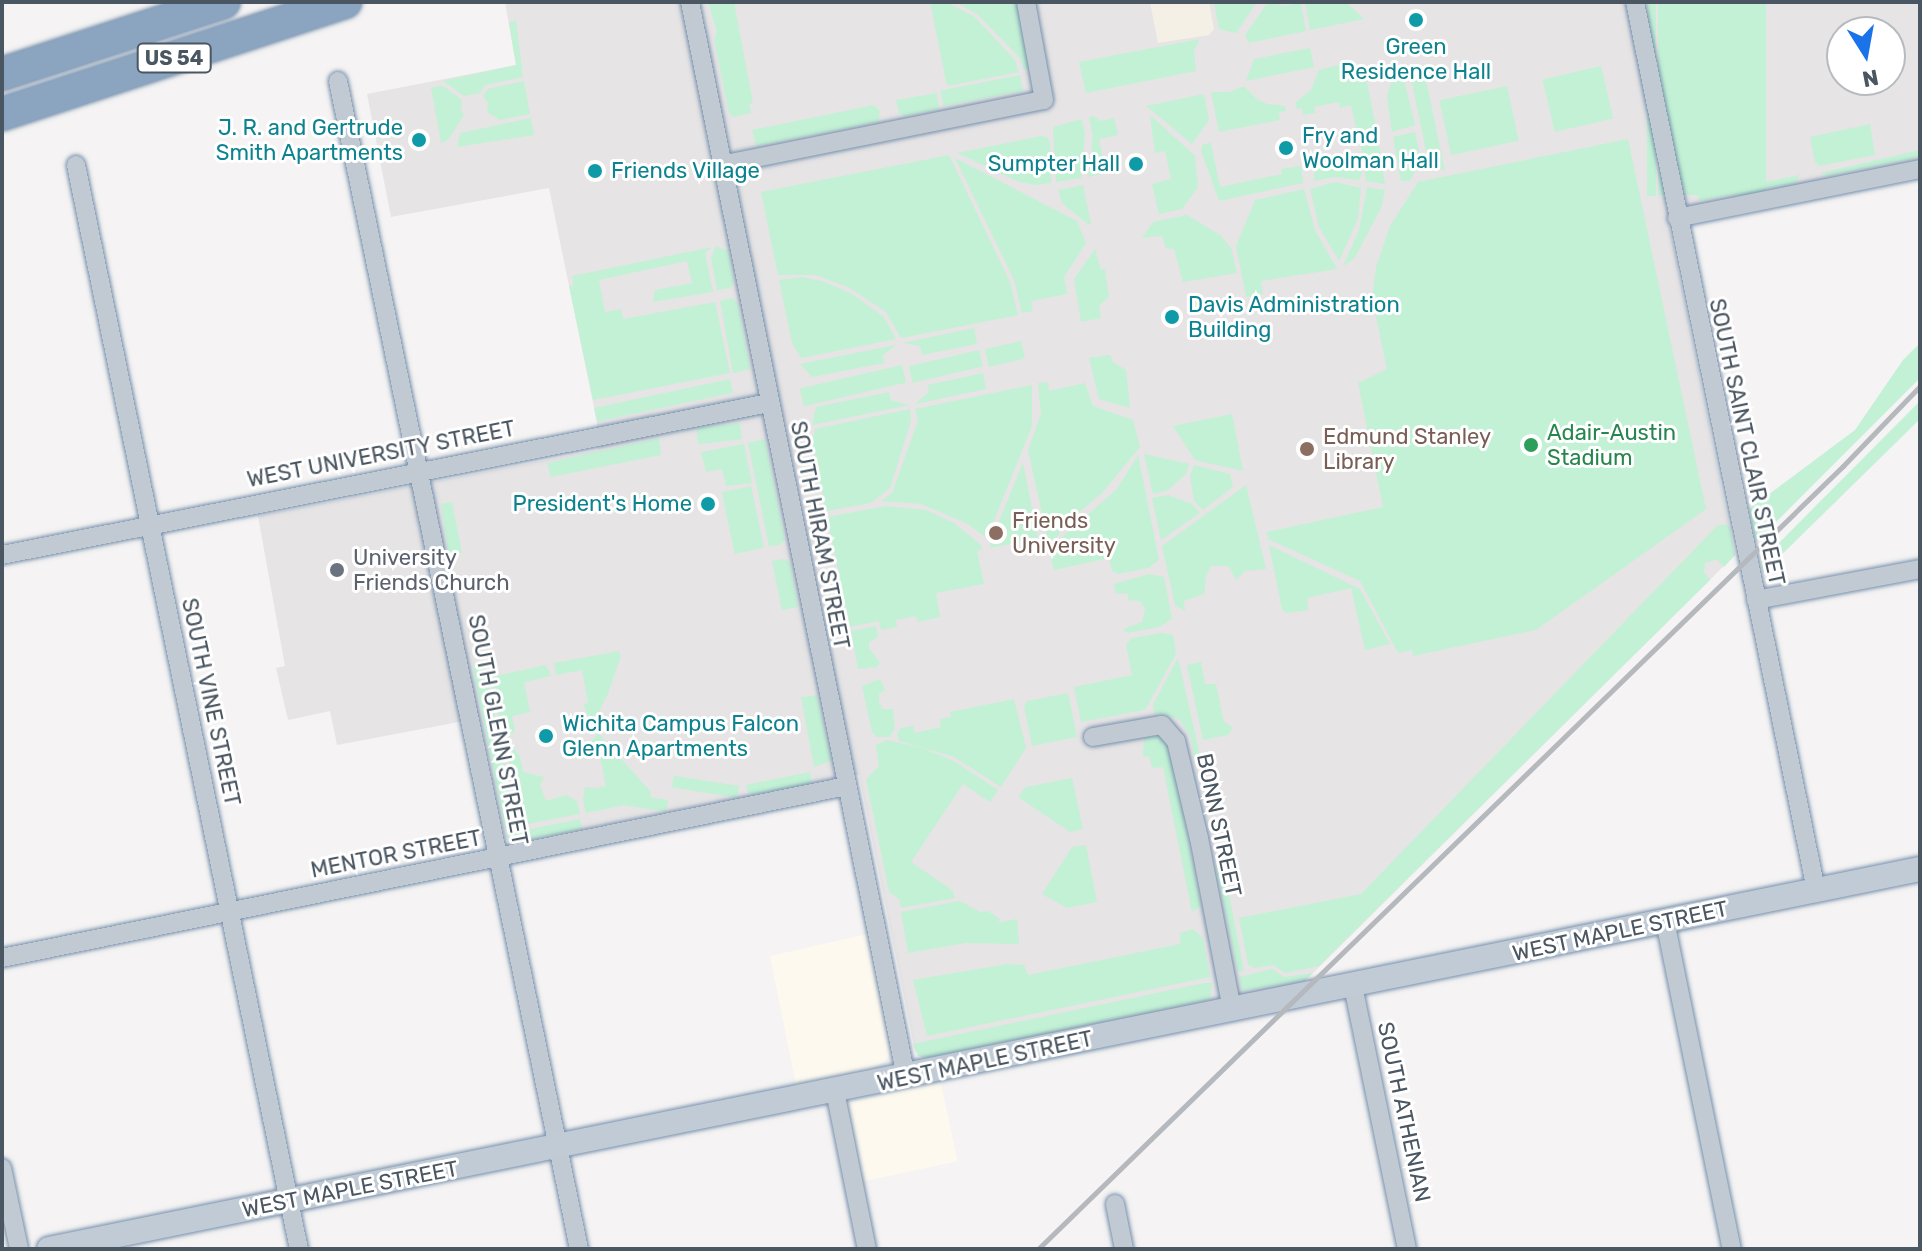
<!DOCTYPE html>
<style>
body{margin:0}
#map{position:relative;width:1922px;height:1251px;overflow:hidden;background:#f5f3f3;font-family:Rubik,sans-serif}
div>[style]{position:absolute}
.commercial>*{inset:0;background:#fdf9ef;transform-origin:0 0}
.education>*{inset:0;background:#e6e4e5}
.green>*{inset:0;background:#c3f1d5;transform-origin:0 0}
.sand>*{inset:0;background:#f5f0e5}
.roads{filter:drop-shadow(0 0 2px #7690ad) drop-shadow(0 0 2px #7690ad)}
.street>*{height:18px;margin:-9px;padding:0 9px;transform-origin:9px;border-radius:9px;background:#c1cad2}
.secondary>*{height:24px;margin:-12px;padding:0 12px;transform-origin:12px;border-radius:12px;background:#c1cbd6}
.highway>*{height:32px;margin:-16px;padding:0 16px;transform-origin:16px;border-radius:16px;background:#8ba5c1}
.rail>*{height:5px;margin:-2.5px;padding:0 2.5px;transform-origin:2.5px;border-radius:2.5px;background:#b5b8bd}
.dots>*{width:22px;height:22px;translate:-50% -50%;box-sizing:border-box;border:4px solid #fff;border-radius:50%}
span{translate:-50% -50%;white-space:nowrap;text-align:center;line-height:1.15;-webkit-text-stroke:6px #fff;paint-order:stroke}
.shield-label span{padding:2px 6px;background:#fff;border:2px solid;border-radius:6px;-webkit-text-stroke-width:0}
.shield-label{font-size:20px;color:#4a5661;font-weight:700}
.culture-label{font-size:22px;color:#0d838f}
.right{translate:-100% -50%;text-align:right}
.left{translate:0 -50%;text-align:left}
.leisure-label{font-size:22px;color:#27864d}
.education-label{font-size:22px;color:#785e54}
.street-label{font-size:22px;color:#4a5661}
.worship-label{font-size:22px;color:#5b616d}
.frame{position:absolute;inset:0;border:4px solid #4a5661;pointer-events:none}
.north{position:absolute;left:1826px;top:16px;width:80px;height:80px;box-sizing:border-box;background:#fff;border:2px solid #b7bbc0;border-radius:50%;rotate:169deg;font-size:22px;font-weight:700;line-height:32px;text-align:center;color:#4a5661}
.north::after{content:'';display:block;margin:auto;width:28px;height:36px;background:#1a73e8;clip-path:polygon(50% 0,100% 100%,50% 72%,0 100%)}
</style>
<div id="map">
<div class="commercial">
<i style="clip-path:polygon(867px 934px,890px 1050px,887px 1059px,871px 1070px,796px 1085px,770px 956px)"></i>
<i style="left:941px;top:1083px;width:80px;height:96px;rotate:78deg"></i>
</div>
<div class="education">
<i style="clip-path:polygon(evenodd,505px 2px,1920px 2px,1920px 165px,1668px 219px,1735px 555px,1302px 984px,926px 1058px,915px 1051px,859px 775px,511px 844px,505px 838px,480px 718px,337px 745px,330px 711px,288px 720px,276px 668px,285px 666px,258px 516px,598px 450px,597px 422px,549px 188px,391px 217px,367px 94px,516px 65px,505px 2px,1842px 32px,1890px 32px,1890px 80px,1842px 80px,1842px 32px)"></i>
</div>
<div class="green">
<i style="clip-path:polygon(708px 2px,734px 2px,753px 103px,749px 104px,751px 113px,733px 117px,729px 113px,714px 39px,717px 32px)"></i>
<i style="clip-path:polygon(930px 2px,946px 2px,975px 17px,1015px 60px,1019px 72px,947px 86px)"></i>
<i style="clip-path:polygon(955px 2px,1017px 2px,1030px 68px,1024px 70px,1020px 58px,977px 14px)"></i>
<i style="clip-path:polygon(1214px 2px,1257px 2px,1236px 33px,1219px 29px)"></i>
<i style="clip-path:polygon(1268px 2px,1284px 6px,1301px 3px,1306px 31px,1249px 43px,1245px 35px)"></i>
<i style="clip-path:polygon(1305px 2px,1346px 2px,1364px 19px,1310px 30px)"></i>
<i style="left:1647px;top:2px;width:9px;height:194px"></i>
<i style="left:1658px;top:2px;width:108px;height:193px"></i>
<i style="clip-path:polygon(516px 20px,523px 77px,485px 85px,480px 93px,464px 96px,443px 81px,516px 65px,509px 23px)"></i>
<i style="clip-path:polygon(1200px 39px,1194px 51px,1196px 71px,1086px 93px,1079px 62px)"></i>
<i style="clip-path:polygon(1310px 48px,1314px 67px,1246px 81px,1254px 59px)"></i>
<i style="clip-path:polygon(1338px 65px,1367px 82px,1376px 128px,1373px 134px,1358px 137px,1351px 105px,1340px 108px,1339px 102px,1314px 107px,1315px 113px,1303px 115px,1302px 108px,1297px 109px,1295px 103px,1311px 90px,1319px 70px)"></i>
<i style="left:1601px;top:66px;width:54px;height:60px;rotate:77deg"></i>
<i style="clip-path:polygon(1423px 71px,1428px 89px,1445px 172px,1427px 155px,1410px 74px)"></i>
<i style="left:1020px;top:75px;width:16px;height:81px;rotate:79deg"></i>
<i style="clip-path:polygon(1403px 75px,1415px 125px,1392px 132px,1387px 96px,1392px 80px)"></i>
<i style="clip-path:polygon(524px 81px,530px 114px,500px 120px,487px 112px,488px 103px,483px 96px,488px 89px)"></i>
<i style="clip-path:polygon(442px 85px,462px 100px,461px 111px,464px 115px,448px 140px,441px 143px,431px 88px)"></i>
<i style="clip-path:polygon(1244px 86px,1257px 99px,1267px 104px,1285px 106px,1286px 111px,1279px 112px,1280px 120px,1219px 132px,1211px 92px,1230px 92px)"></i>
<i style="left:1507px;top:86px;width:56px;height:69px;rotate:78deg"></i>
<i style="clip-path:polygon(937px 93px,939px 109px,904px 116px,899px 113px,896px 100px)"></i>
<i style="clip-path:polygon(1204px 94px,1209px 120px,1192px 144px,1146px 106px)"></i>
<i style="clip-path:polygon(874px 105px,880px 111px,878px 122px,756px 146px,752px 130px)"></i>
<i style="clip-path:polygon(1150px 115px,1195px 156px,1198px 187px,1182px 209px,1159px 214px,1152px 184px,1171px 179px,1165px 151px,1155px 153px)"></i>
<i style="clip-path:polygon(1093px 116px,1101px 121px,1114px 118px,1118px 135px,1099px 139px,1106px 173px,1088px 177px,1093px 137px,1089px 117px)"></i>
<i style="clip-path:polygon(531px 118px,534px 135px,457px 147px,460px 133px)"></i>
<i style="clip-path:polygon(1082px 119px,1085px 134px,1081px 178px,1056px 182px,1053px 127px)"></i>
<i style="clip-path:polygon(1870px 124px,1875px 155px,1819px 166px,1815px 162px,1810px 137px)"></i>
<i style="clip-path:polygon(1415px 132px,1421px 160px,1410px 181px,1401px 181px,1393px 137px)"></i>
<i style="clip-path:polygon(1041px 136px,1047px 137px,1050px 143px,1051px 183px,1034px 185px,1017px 181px,957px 153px)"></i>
<i style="clip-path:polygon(1628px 139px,1706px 509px,1536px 630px,1413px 656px,1412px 650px,1398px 653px,1360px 581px,1268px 539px,1267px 532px,1383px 507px,1358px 383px,1387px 369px,1372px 298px,1376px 267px,1390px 226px,1418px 182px)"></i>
<i style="clip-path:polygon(1375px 142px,1379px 146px,1385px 184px,1366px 181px,1361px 145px)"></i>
<i style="clip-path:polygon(1211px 143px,1220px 187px,1282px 174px,1281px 169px,1301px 166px,1303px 183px,1219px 201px,1201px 151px,1203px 144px)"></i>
<i style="clip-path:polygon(1920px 150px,1920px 157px,1827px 176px,1821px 173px)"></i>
<i style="clip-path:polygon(949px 155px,1010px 282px,1018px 315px,901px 338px,886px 312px,850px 288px,816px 275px,778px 275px,761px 192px)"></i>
<i style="clip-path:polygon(1358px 155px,1362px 173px,1359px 180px,1334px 177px,1314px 181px,1315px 167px,1350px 160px,1350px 157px)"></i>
<i style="clip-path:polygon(955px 158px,1077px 221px,1086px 243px,1064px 277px,1067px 294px,1031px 301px,1033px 311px,1022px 313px,1014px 280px)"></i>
<i style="clip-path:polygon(1800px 175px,1795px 183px,1699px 201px,1698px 195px)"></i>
<i style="clip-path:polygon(1335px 182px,1361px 188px,1358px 219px,1339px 261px,1319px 227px,1310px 189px)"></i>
<i style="clip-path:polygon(1083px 185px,1091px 224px,1089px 225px,1062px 203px,1058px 190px)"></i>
<i style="clip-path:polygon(1367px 187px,1385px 190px,1381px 208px,1354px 259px,1343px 266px,1359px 230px)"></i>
<i style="clip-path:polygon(1304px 189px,1315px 230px,1337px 269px,1261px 281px,1263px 294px,1246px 297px,1236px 246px,1255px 200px)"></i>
<i style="clip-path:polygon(1187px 215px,1220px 235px,1231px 248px,1237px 273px,1183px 282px,1174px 249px,1166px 248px,1162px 236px,1142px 238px,1153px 222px)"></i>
<i style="clip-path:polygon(716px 246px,728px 251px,734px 283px,730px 288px,717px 290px,711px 258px)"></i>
<i style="clip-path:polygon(712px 247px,705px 253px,713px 292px,653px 302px,655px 290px,692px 283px,687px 261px,599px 280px,605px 312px,621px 309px,623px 319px,715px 302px,730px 373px,593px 400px,569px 286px,574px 285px,572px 276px)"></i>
<i style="clip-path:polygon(1095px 249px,1101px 270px,1105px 269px,1109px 297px,1099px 306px,1101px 318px,1081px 322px,1074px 279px)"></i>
<i style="clip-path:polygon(802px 277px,825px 282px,852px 294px,884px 317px,896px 339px,801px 358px,792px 343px,779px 280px)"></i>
<i style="clip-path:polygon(732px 298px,738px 303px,750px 369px,733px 373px,720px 301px)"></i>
<i style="clip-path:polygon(974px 328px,977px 344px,922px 355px,920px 346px,903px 343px)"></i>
<i style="left:1021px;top:341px;width:18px;height:37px;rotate:77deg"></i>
<i style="clip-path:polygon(1920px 343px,1920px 378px,1756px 542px,1749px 509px,1855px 430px,1903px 360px)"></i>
<i style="clip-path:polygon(896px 345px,883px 355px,884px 363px,812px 377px,800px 364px)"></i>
<i style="left:979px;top:350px;width:17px;height:72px;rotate:77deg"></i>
<i style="clip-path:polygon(1110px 355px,1113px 362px,1126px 370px,1130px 408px,1099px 399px,1089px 358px)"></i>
<i style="left:902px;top:365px;width:18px;height:105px;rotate:77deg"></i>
<i style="clip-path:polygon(983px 373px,986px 389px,915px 404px,929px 392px,928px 385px)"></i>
<i style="left:730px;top:379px;width:14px;height:139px;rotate:78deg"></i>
<i style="clip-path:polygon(1048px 382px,1049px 391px,1085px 383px,1093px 406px,1133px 420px,1140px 447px,1102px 493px,1065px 524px,1056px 538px,1048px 541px,1028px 450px,1041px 414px,1038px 383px)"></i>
<i style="clip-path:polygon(1032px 385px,1032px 426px,987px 538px,966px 523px,921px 504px,881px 501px,892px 493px,918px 421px,915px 409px)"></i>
<i style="clip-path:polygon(889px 392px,891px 400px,909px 405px,812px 425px,816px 407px)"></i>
<i style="clip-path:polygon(1920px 401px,1920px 419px,1763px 573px,1761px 561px)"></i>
<i style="clip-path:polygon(910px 409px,911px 421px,890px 488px,871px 503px,826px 511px,812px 442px,815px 429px)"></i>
<i style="clip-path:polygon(1232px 414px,1243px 471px,1195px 460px,1173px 426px)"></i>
<i style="left:740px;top:423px;width:16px;height:44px;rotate:83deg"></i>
<i style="clip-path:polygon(659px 438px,661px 455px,551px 477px,547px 463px)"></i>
<i style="clip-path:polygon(765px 439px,785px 540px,780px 545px,769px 546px,748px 443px)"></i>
<i style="clip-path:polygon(744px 444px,752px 483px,726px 486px,722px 469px,706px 472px,701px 452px)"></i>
<i style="clip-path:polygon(1144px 454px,1189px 464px,1186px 474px,1168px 490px,1153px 494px)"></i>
<i style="clip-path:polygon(1138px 455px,1159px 560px,1148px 568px,1118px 574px,1112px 571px,1109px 558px,1054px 570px,1050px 554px,1062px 537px,1117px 489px)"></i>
<i style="clip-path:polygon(1023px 463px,1038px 538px,991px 548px,990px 543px)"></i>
<i style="clip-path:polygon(1194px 465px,1230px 474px,1233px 487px,1203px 510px,1194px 501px,1190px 476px)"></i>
<i style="clip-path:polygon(1246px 485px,1266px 569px,1245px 571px,1236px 580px,1228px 566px,1211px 566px,1206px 576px,1204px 594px,1184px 601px,1185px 611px,1175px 605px,1162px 546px)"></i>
<i style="left:751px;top:486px;width:63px;height:30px;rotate:78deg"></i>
<i style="clip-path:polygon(1168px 495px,1192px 504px,1200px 513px,1161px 540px,1152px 498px)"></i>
<i style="clip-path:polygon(452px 502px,462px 553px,449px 556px,441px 504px)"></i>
<i style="clip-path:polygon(886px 506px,926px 510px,954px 523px,980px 544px,982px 549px,977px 551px,984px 584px,936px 593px,940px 617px,918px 622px,916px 616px,896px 620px,897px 627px,881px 630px,879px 621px,850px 627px,827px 517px)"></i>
<i style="clip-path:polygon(1725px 524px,1730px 527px,1735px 555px,1724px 567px,1717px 559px,1705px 563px,1704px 572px,1710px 580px,1319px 966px,1285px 973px,1274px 965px,1254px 968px,1248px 964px,1239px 918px,1361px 894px,1717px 526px)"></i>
<i style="clip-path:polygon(1269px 545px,1360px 589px,1390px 644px,1365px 650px,1351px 588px,1307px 598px,1308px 610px,1286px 613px,1282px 609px)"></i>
<i style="clip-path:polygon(785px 559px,790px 563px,798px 607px,782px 610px,772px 561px)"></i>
<i style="clip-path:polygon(1149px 574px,1164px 577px,1172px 619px,1159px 627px,1127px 633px,1123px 629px,1142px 622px,1145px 609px,1140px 601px,1129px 600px,1127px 593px,1116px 594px,1114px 584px)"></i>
<i style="clip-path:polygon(876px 626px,878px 637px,869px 642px,869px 648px,880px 663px,877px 667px,858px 669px,851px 631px)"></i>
<i style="clip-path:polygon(1161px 633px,1173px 635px,1176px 654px,1145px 710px,1081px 722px,1074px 687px,1132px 675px,1126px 644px,1132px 638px)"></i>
<i style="clip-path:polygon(619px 651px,621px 656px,607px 696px,595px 719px,590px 720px,583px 704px,588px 703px,582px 670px,556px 675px,554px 663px)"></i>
<i style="clip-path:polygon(1178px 658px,1200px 755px,1205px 761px,1201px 762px,1194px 758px,1191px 737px,1179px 719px,1154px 713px,1153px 704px)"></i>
<i style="clip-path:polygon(484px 660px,517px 826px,505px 829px,473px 670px,475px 662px)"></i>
<i style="clip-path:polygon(1201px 662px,1205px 684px,1216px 684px,1224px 722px,1233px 728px,1228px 735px,1203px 740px,1187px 665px)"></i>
<i style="clip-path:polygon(546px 665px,551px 676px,524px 682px,530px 712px,512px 716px,515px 731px,509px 736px,510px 743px,504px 744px,491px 677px)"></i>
<i style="clip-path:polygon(880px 679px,885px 690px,879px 694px,879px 702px,883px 709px,893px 709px,895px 729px,889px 737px,877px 737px,872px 732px,862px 686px)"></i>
<i style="clip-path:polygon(1068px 693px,1077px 737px,1032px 746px,1024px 706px,1027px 701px)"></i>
<i style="clip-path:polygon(817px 695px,831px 761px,814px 767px,801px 697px)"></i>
<i style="clip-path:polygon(1014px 699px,1026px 748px,1001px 787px,954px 757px,899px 741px,897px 734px,901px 728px,913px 726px,915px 733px,941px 727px,940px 719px,951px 717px,950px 712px)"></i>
<i style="clip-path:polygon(598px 733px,651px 792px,649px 800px,586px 813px,583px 799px,591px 794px,591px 789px,606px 786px,599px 752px,592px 741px)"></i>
<i style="clip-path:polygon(1159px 735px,1169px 742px,1201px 906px,1192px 912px,1163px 767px,1152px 768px,1149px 756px,1143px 757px,1144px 738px)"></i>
<i style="clip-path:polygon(887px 740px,922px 748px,954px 761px,998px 790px,990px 802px,963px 784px,911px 862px,952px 890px,955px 898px,901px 908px,899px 899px,889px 892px,866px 779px,879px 766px,876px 745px)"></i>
<i style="clip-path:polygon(512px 747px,520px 756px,523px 772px,544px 777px,540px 785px,546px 801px,566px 795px,577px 801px,580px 814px,522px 825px,506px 749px)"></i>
<i style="clip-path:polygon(810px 772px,812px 783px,751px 795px,748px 792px,746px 785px)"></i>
<i style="clip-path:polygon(1072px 778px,1083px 829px,1070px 832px,1018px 797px,1026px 787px)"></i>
<i style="left:739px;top:786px;width:12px;height:66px;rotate:99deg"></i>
<i style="left:668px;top:800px;width:12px;height:84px;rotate:99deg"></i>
<i style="clip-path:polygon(580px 819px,582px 829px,517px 842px,507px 838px,506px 834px)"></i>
<i style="clip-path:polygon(1086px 845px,1097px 902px,1067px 908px,1042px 894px,1072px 847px)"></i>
<i style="clip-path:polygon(1222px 859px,1244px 971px,1238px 972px,1216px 867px)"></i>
<i style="clip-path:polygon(960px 901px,980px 912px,988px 911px,1001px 920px,996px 923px,1017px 919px,1019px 944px,966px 943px,908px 953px,901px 912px)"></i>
<i style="clip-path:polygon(1193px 929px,1203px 938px,1210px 977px,927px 1036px,913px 980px,1007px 964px,1024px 965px,1028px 975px,1180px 944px,1180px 933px)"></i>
<i style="clip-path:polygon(1272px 969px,1284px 977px,1313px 973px,1305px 980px,1242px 991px,1239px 977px)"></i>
<i style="clip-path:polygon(1204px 983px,1212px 983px,1210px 999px,1183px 1005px,926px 1058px,918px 1056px,913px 1044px)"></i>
</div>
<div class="sand">
<i style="clip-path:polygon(1150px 2px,1209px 2px,1214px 29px,1209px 35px,1158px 43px)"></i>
</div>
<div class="roads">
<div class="street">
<i style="left:690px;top:2px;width:1096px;rotate:78.64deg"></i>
<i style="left:1635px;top:2px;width:906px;rotate:78.48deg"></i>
<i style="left:338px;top:81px;width:1193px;rotate:78.34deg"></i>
<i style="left:76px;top:165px;width:1107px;rotate:78.38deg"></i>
<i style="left:721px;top:165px;width:329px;rotate:-11.4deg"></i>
<i style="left:1044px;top:100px;width:100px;rotate:-100.4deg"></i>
<i style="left:1677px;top:218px;width:248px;rotate:-11.4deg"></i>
<i style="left:2px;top:555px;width:782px;rotate:-11.21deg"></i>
<i style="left:1756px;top:600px;width:167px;rotate:-10.7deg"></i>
<i style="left:1093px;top:737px;width:70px;rotate:-9.9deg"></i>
<i style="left:1162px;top:725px;width:21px;rotate:49deg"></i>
<i style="left:1176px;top:741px;width:100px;rotate:76.7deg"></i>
<i style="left:1199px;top:838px;width:175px;rotate:79.1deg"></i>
<i style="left:1665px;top:921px;width:335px;rotate:78.5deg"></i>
<i style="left:2px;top:958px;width:862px;rotate:-11.51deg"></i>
<i style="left:1353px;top:986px;width:268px;rotate:78.4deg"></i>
<i style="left:835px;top:1091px;width:161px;rotate:78.6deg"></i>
<i style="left:2px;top:1168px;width:83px;rotate:78.1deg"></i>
<i style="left:1115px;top:1204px;width:46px;rotate:78.7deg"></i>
</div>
<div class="secondary">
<i style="left:49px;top:1249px;width:1909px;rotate:-11.48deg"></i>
</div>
<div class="highway">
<i style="left:2px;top:74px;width:233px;rotate:-18deg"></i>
<i style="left:2px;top:114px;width:361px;rotate:-18.1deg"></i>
</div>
</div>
<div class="rail">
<i style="left:1038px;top:1249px;width:1123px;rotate:-44.21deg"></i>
<i style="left:1843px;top:466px;width:111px;rotate:-46.1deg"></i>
</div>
<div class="dots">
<i style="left:1416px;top:20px;background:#0f9aa8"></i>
<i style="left:419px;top:140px;background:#0f9aa8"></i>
<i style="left:1286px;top:148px;background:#0f9aa8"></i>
<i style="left:1136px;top:164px;background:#0f9aa8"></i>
<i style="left:595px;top:171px;background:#0f9aa8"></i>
<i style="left:1172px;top:317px;background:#0f9aa8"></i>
<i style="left:1531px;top:445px;background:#2e9e5b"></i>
<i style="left:1307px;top:449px;background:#8d6e63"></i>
<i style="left:708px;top:504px;background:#0f9aa8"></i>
<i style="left:996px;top:533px;background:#8d6e63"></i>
<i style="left:337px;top:570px;background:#6b7280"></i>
<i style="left:546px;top:736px;background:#0f9aa8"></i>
</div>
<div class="shield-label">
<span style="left:174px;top:58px">US 54</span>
</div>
<div class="culture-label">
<span style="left:1416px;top:59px">Green<br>Residence Hall</span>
<span class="right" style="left:403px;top:140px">J. R. and Gertrude<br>Smith Apartments</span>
<span class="left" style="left:1302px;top:148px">Fry and<br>Woolman Hall</span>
<span class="right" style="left:1120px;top:164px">Sumpter Hall</span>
<span class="left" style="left:611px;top:171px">Friends Village</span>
<span class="left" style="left:1188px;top:317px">Davis Administration<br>Building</span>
<span class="right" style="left:692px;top:504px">President's Home</span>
<span class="left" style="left:562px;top:736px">Wichita Campus Falcon<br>Glenn Apartments</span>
</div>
<div class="leisure-label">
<span class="left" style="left:1547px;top:445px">Adair-Austin<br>Stadium</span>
</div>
<div class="education-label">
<span class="left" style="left:1323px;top:449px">Edmund Stanley<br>Library</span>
<span class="left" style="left:1012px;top:533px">Friends<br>University</span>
</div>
<div class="street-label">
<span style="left:1747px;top:442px;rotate:78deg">SOUTH SAINT CLAIR STREET</span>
<span style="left:381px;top:454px;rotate:-11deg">WEST UNIVERSITY STREET</span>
<span style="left:820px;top:535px;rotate:79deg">SOUTH HIRAM STREET</span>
<span style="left:211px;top:702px;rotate:78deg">SOUTH VINE STREET</span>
<span style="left:498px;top:730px;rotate:79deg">SOUTH GLENN STREET</span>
<span style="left:1219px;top:825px;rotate:78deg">BONN STREET</span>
<span style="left:396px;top:854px;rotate:-11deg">MENTOR STREET</span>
<span style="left:1620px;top:931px;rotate:-12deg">WEST MAPLE STREET</span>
<span style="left:985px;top:1061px;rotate:-12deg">WEST MAPLE STREET</span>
<span style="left:1404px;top:1112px;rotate:78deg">SOUTH ATHENIAN</span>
<span style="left:350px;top:1189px;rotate:-11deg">WEST MAPLE STREET</span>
</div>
<div class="worship-label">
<span class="left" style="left:353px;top:570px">University<br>Friends Church</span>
</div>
<div class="frame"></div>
<div class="north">N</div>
</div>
